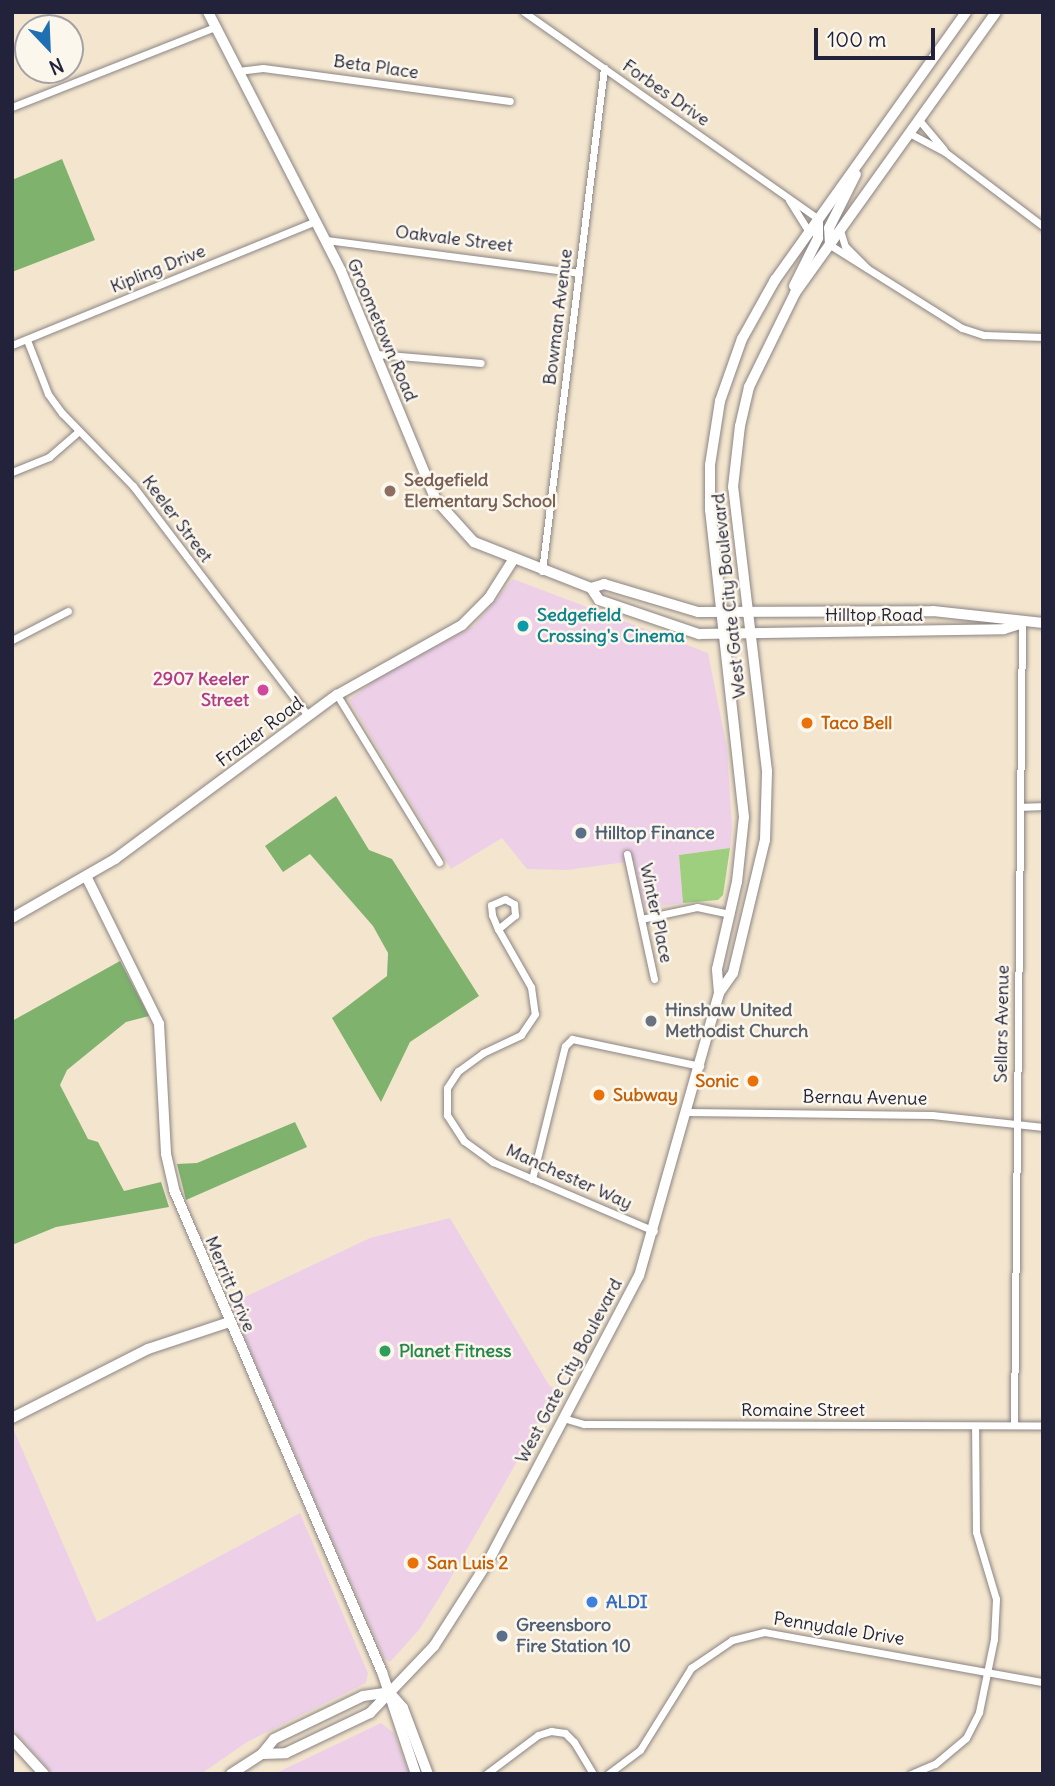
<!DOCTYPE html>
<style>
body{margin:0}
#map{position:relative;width:1055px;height:1786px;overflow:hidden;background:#f4e6ce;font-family:Delius,sans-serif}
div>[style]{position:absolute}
.built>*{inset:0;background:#edd0e8}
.green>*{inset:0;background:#9dcf7e}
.forest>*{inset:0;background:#7eb26d}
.roads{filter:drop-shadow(0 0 2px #8b8484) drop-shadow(0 0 2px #8b8484)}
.street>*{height:7px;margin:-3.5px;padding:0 3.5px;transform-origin:3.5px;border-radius:3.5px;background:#fff}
.secondary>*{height:10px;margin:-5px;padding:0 5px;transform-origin:5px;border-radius:5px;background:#fff}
.primary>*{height:10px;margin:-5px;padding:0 5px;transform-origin:5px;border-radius:5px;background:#fff}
.dots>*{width:19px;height:19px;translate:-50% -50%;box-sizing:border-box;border:4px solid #fbf7ec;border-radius:50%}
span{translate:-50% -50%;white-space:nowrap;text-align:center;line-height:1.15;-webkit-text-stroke:5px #fbf7ec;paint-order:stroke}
.street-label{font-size:18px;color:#22223b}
.education-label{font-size:18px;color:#785e54;font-weight:700}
.left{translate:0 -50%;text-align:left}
.culture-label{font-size:18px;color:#0d838f;font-weight:700}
.hotel-label{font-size:18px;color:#b23c85;font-weight:700}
.right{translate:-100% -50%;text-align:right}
.food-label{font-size:18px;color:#c56008;font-weight:700}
.service-label{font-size:18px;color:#4e5e75;font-weight:700}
.worship-label{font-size:18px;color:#5b616d;font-weight:700}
.leisure-label{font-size:18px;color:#27864d;font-weight:700}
.shop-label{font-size:18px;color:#366cbe;font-weight:700}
.frame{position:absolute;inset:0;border:14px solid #22223b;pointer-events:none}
.north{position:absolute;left:14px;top:14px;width:70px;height:70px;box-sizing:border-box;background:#fbf7ec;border:2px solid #a4a2a5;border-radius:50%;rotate:157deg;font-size:19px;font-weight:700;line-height:28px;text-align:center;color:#22223b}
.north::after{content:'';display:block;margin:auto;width:24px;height:32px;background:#1f6fb2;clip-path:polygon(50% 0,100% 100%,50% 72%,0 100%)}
.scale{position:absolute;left:814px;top:28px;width:121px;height:32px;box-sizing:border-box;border:4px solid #22223b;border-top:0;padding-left:9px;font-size:21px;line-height:24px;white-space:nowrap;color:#22223b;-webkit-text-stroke:5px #fbf7ec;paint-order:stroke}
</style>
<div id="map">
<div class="built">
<i style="clip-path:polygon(513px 579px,708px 653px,727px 748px,732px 828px,730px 848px,679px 855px,683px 903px,645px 908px,634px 861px,567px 870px,527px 869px,502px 838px,451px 869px,349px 700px,379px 677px,474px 626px)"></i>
<i style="clip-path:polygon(450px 1218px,549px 1385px,557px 1391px,441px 1595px,419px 1630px,390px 1662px,384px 1658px,230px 1304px,370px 1238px)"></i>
<i style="clip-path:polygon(12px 1426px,97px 1622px,300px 1513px,368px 1673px,366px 1683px,247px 1742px,201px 1774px,53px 1774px,12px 1728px)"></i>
<i style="clip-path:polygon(381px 1723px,394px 1733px,409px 1774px,274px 1774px)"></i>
</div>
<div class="green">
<i style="clip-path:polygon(730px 848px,723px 895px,718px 900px,683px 903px,679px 855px)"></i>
</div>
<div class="forest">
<i style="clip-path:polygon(62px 159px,95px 240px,12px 272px,12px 180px)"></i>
<i style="clip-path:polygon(336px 796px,369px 850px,392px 859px,479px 996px,410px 1042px,381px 1102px,332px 1018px,387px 976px,388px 953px,373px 926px,310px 854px,283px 872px,265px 846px)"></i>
<i style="clip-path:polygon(120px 961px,149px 1016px,126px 1022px,67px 1070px,60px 1085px,88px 1139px,98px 1142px,124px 1191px,161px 1182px,169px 1207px,56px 1227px,12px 1245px,12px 1021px)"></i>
<i style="clip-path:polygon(295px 1122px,307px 1147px,186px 1200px,177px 1164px,197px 1163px)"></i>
</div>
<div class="roads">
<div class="street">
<i style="left:524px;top:12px;width:360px;rotate:35.1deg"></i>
<i style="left:238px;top:71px;width:25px;rotate:-7deg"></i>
<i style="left:263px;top:68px;width:249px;rotate:7.6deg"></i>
<i style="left:12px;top:107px;width:218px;rotate:-21.5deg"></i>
<i style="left:919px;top:120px;width:38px;rotate:50deg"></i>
<i style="left:909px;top:133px;width:41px;rotate:27.8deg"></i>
<i style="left:945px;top:152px;width:123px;rotate:37.1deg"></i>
<i style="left:789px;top:200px;width:38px;rotate:58deg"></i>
<i style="left:840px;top:230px;width:17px;rotate:73deg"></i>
<i style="left:845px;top:246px;width:31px;rotate:45deg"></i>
<i style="left:326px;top:240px;width:255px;rotate:7.4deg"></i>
<i style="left:830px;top:245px;width:156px;rotate:32.2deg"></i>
<i style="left:962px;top:328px;width:23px;rotate:18deg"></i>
<i style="left:984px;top:335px;width:59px;rotate:1.9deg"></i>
<i style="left:27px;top:340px;width:58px;rotate:68.7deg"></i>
<i style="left:48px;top:394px;width:24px;rotate:54deg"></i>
<i style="left:62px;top:413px;width:102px;rotate:45.8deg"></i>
<i style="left:133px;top:486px;width:289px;rotate:52.7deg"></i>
<i style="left:12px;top:345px;width:328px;rotate:-22.2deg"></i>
<i style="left:377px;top:354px;width:104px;rotate:4.9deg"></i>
<i style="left:12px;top:472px;width:40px;rotate:-22deg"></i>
<i style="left:49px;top:457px;width:38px;rotate:-41deg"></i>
<i style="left:542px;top:571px;width:507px;rotate:-82.97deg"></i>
<i style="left:12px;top:640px;width:63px;rotate:-27.4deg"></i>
<i style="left:337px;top:695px;width:196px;rotate:58.6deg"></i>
<i style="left:1020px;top:807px;width:23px;rotate:-2deg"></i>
<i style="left:627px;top:854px;width:128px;rotate:77.8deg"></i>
<i style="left:641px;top:919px;width:57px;rotate:-12.1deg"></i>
<i style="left:697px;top:907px;width:34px;rotate:12deg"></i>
<i style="left:498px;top:929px;width:22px;rotate:-39deg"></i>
<i style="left:515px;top:915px;width:11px;rotate:-95deg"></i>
<i style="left:514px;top:904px;width:10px;rotate:-151deg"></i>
<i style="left:505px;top:899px;width:15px;rotate:157deg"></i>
<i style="left:491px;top:905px;width:10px;rotate:84deg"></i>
<i style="left:492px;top:915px;width:15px;rotate:67deg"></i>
<i style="left:498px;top:929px;width:67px;rotate:60.4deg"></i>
<i style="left:531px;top:987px;width:27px;rotate:82deg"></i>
<i style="left:535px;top:1014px;width:25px;rotate:124deg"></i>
<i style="left:521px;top:1035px;width:42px;rotate:154.7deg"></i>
<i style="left:483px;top:1053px;width:31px;rotate:144deg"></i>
<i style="left:458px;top:1071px;width:20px;rotate:123deg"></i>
<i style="left:447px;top:1088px;width:27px;rotate:90deg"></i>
<i style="left:447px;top:1115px;width:31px;rotate:57deg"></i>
<i style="left:464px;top:1141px;width:36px;rotate:36deg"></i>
<i style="left:493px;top:1162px;width:175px;rotate:23.2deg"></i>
<i style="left:687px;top:1112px;width:245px;rotate:0.7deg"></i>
<i style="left:932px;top:1115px;width:112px;rotate:6.2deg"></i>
<i style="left:532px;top:1179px;width:137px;rotate:-76.1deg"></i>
<i style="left:565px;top:1046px;width:10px;rotate:-45deg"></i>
<i style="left:572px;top:1039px;width:131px;rotate:11.9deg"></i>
<i style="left:563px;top:1418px;width:22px;rotate:16deg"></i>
<i style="left:584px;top:1424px;width:459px;rotate:0.2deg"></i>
<i style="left:1014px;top:1425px;width:802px;rotate:-89.43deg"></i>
<i style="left:486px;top:1774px;width:65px;rotate:-36.9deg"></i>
<i style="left:538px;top:1735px;width:14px;rotate:-17deg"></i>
<i style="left:551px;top:1731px;width:14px;rotate:8deg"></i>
<i style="left:565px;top:1733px;width:13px;rotate:45deg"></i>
<i style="left:574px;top:1742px;width:37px;rotate:59deg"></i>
<i style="left:608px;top:1774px;width:40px;rotate:-37deg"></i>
<i style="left:640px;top:1750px;width:97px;rotate:-58.1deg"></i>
<i style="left:691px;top:1668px;width:50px;rotate:-34.3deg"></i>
<i style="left:732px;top:1640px;width:33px;rotate:-14deg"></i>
<i style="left:764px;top:1632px;width:283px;rotate:10.2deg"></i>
<i style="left:911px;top:1774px;width:26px;rotate:-23deg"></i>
<i style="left:935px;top:1764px;width:40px;rotate:-40deg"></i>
<i style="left:966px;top:1738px;width:29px;rotate:-63deg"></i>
<i style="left:979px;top:1712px;width:75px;rotate:-78.4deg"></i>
<i style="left:994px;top:1639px;width:40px;rotate:-87.1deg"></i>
<i style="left:996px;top:1599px;width:70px;rotate:-106.6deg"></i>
<i style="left:976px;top:1532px;width:105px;rotate:-90.5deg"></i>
</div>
<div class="secondary">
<i style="left:208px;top:12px;width:291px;rotate:62.8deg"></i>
<i style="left:341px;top:271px;width:248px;rotate:67.5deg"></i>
<i style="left:436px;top:500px;width:57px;rotate:47.9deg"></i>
<i style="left:474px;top:542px;width:126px;rotate:21.5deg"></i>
<i style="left:591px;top:588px;width:14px;rotate:56deg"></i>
<i style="left:599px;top:600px;width:106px;rotate:18.8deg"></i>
<i style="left:699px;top:634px;width:305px;rotate:-0.9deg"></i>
<i style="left:1004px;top:629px;width:19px;rotate:-18deg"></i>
<i style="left:591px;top:588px;width:14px;rotate:-17deg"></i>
<i style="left:604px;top:584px;width:98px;rotate:16.6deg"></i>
<i style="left:698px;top:612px;width:235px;rotate:-0.2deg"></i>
<i style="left:933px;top:611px;width:111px;rotate:6.2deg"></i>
<i style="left:87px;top:878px;width:163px;rotate:63.7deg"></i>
<i style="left:159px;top:1024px;width:130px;rotate:86.9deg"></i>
<i style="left:166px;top:1154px;width:37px;rotate:77deg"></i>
<i style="left:174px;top:1190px;width:525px;rotate:66.66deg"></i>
<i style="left:382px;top:1672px;width:108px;rotate:71.6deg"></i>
<i style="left:12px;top:918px;width:119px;rotate:-29.8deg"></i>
<i style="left:115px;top:859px;width:276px;rotate:-36.5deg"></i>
<i style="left:337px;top:695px;width:143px;rotate:-29.2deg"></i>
<i style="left:462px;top:625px;width:38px;rotate:-45deg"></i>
<i style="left:489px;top:598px;width:45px;rotate:-57.7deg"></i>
<i style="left:12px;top:1418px;width:153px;rotate:-26.9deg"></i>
<i style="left:148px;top:1349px;width:85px;rotate:-18.4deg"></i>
<i style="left:390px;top:1693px;width:20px;rotate:49deg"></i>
<i style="left:403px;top:1708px;width:71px;rotate:69.3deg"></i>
<i style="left:12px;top:1739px;width:47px;rotate:47.6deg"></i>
</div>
<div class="primary">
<i style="left:830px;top:245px;width:17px;rotate:-93deg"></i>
<i style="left:829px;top:228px;width:60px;rotate:-63.4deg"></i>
<i style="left:794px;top:286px;width:54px;rotate:-63.4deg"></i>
<i style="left:818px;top:238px;width:19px;rotate:-90deg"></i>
<i style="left:719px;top:993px;width:24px;rotate:-95deg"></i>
<i style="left:717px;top:969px;width:89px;rotate:-77.1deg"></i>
<i style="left:737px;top:882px;width:65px;rotate:-83.9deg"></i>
<i style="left:744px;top:817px;width:309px;rotate:-96.3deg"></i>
<i style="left:710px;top:510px;width:45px;rotate:-90deg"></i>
<i style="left:710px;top:465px;width:65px;rotate:-81.1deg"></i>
<i style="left:720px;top:401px;width:66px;rotate:-70.5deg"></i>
<i style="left:742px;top:339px;width:68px;rotate:-60.8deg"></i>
<i style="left:775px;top:280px;width:329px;rotate:-54.5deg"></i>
<i style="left:262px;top:1754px;width:24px;rotate:-2deg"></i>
<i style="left:286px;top:1753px;width:93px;rotate:-25.5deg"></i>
<i style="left:370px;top:1713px;width:93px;rotate:-46.3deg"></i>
<i style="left:434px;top:1646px;width:102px;rotate:-57.4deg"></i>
<i style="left:489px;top:1560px;width:321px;rotate:-62.2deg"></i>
<i style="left:639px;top:1276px;width:294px;rotate:-74.2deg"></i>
<i style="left:719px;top:993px;width:24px;rotate:-55deg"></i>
<i style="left:733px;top:973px;width:137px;rotate:-76.5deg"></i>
<i style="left:765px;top:840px;width:69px;rotate:-88.3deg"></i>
<i style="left:767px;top:771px;width:286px;rotate:-96.8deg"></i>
<i style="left:733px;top:487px;width:61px;rotate:-83.5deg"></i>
<i style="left:740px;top:426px;width:40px;rotate:-77deg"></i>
<i style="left:749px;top:387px;width:105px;rotate:-63.9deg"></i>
<i style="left:795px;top:293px;width:345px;rotate:-54.4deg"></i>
<i style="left:231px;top:1774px;width:37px;rotate:-33deg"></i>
<i style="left:262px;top:1754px;width:19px;rotate:-51deg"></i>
<i style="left:274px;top:1739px;width:99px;rotate:-25.8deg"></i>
<i style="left:363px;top:1696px;width:27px;rotate:-8deg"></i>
</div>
</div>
<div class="dots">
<i style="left:390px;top:491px;background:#8d6e63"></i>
<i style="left:523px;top:626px;background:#0f9aa8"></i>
<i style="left:263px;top:690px;background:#d1479c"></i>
<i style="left:807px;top:723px;background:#e8710a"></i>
<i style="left:581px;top:833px;background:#5c6f8a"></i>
<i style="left:651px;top:1021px;background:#6b7280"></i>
<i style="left:753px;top:1081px;background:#e8710a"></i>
<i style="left:599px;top:1095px;background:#e8710a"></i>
<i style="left:385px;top:1351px;background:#2e9e5b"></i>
<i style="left:413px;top:1563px;background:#e8710a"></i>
<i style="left:592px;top:1602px;background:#3f7fe0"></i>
<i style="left:502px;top:1636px;background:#5c6f8a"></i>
</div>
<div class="street-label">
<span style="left:376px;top:67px;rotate:8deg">Beta Place</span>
<span style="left:666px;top:93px;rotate:35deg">Forbes Drive</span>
<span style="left:454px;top:239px;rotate:7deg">Oakvale Street</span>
<span style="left:158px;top:269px;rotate:-22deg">Kipling Drive</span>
<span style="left:558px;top:317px;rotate:-83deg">Bowman Avenue</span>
<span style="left:382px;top:330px;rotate:67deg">Groometown Road</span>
<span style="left:177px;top:519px;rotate:53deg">Keeler Street</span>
<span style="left:729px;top:596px;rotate:-96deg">West Gate City Boulevard</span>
<span style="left:874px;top:615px">Hilltop Road</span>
<span style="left:260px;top:732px;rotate:-37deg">Frazier Road</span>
<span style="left:656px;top:913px;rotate:78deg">Winter Place</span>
<span style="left:1002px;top:1024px;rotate:-89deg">Sellars Avenue</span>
<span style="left:865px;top:1098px;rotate:1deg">Bernau Avenue</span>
<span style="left:569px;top:1177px;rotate:24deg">Manchester Way</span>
<span style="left:230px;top:1284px;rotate:67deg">Merritt Drive</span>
<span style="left:569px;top:1371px;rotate:-62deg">West Gate City Boulevard</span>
<span style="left:803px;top:1410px">Romaine Street</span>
<span style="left:839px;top:1629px;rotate:9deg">Pennydale Drive</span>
</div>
<div class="education-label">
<span class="left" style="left:404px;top:491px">Sedgefield<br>Elementary School</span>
</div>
<div class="culture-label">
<span class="left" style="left:537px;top:626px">Sedgefield<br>Crossing's Cinema</span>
</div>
<div class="hotel-label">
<span class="right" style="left:249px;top:690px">2907 Keeler<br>Street</span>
</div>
<div class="food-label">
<span class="left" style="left:821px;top:723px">Taco Bell</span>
<span class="right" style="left:739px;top:1081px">Sonic</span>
<span class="left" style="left:613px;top:1095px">Subway</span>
<span class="left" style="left:427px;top:1563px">San Luis 2</span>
</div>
<div class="service-label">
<span class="left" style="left:595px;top:833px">Hilltop Finance</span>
<span class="left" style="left:516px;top:1636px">Greensboro<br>Fire Station 10</span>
</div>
<div class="worship-label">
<span class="left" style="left:665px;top:1021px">Hinshaw United<br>Methodist Church</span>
</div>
<div class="leisure-label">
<span class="left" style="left:399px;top:1351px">Planet Fitness</span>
</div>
<div class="shop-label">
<span class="left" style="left:606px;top:1602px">ALDI</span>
</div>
<div class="frame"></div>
<div class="north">N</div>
<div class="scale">100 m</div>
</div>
